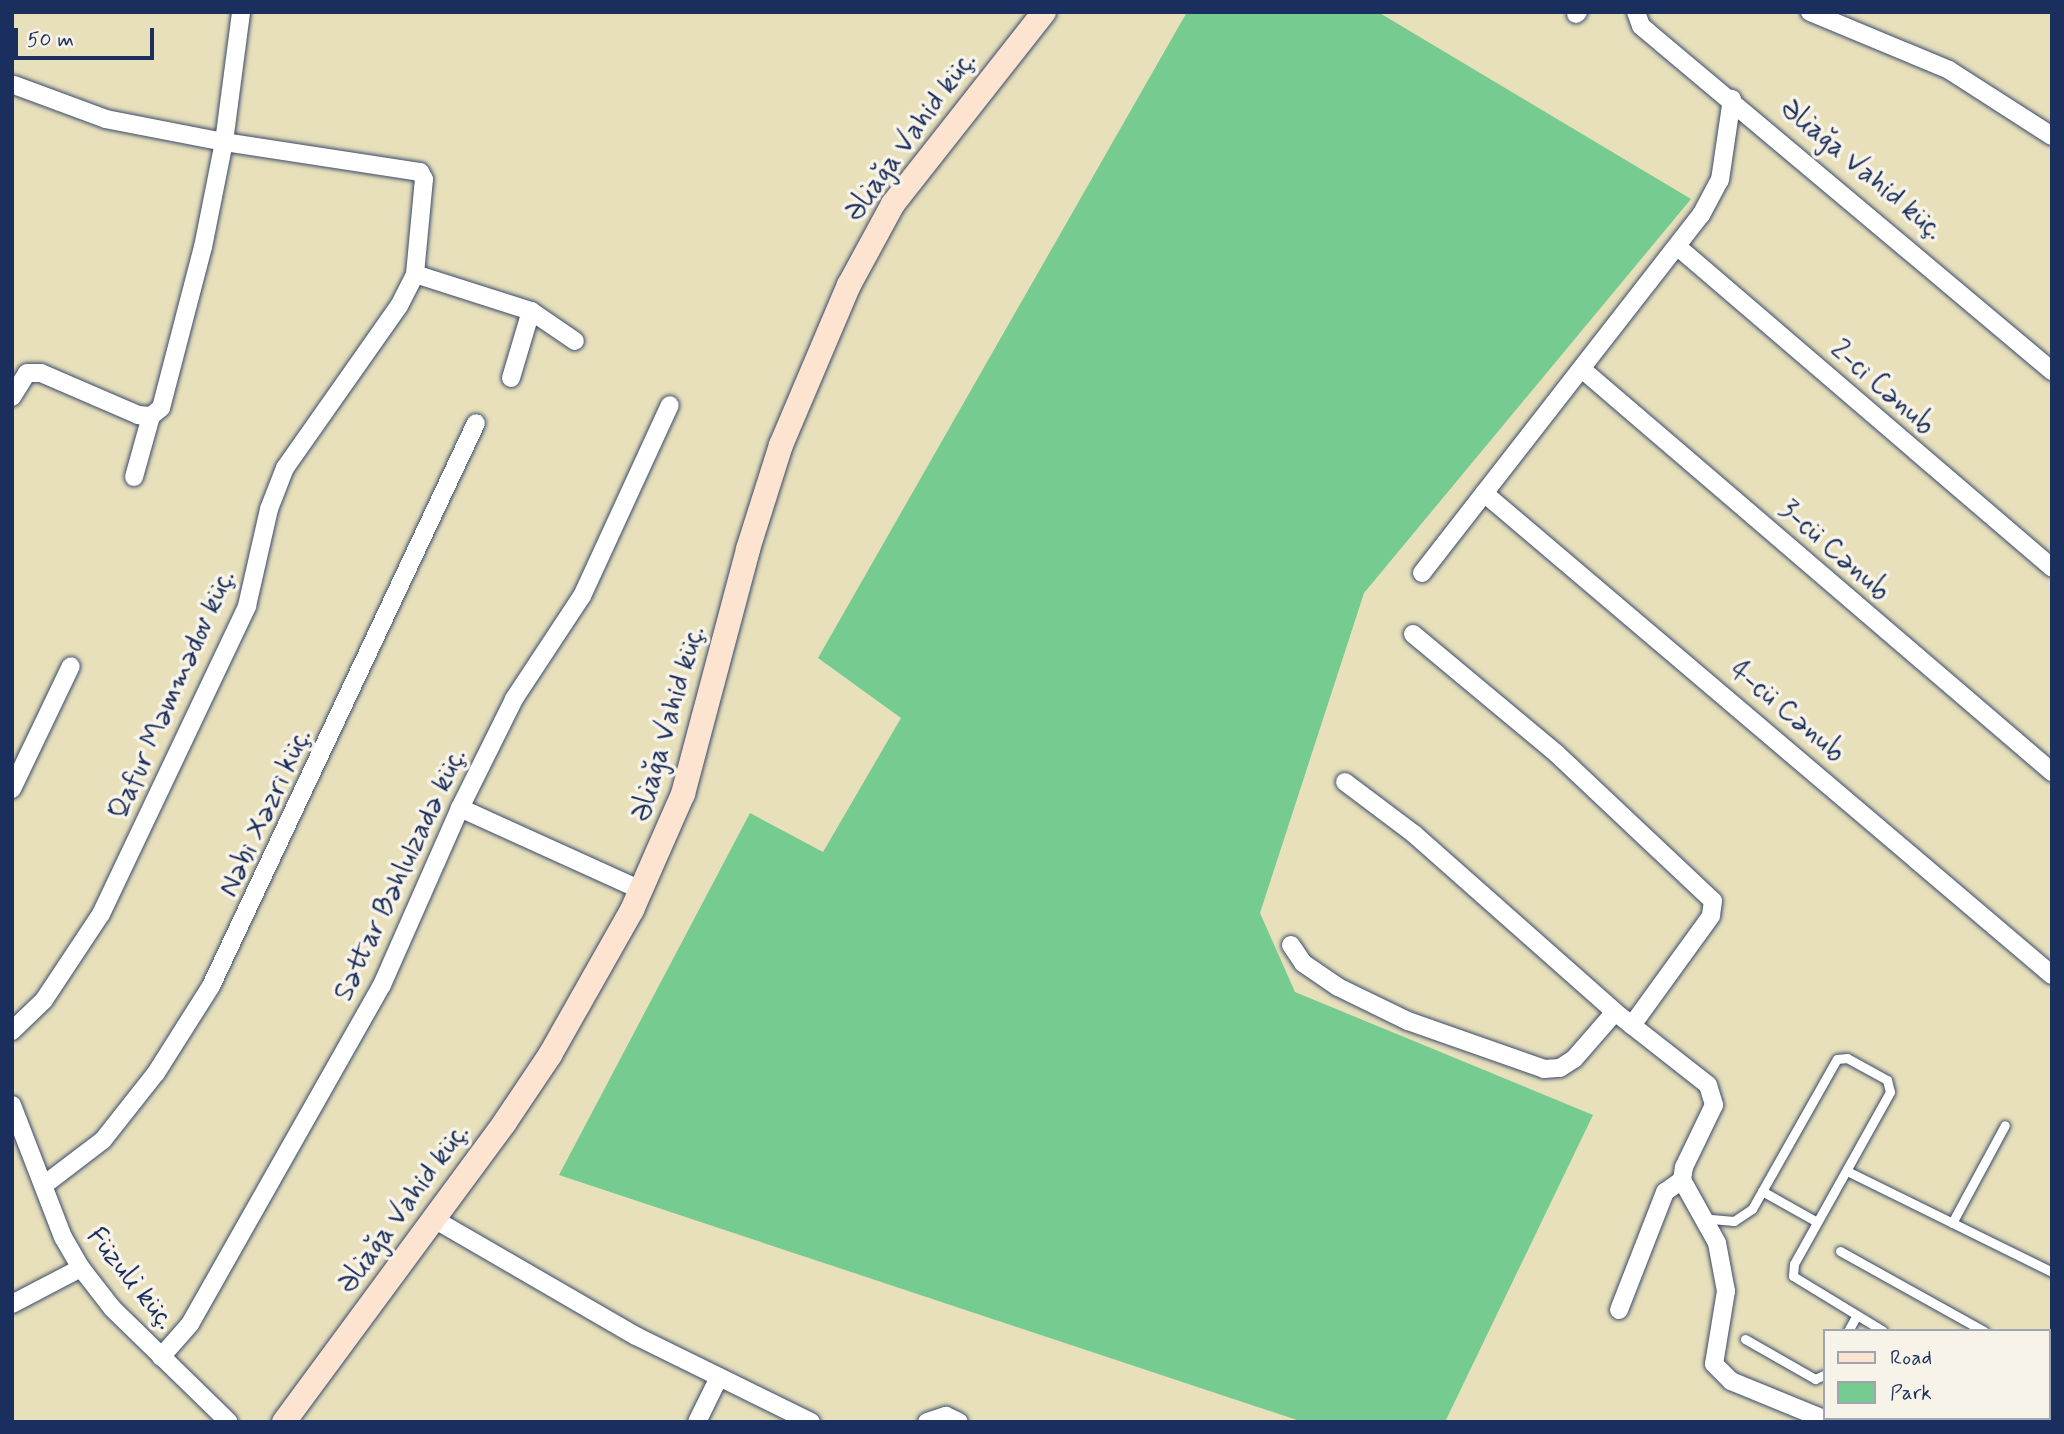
<!DOCTYPE html>
<meta charset="utf-8">
<style>
body{margin:0}
#map{position:relative;width:2064px;height:1434px;overflow:hidden;background:#e7e0bb;font-family:Mynerve,sans-serif}
div>[style]{position:absolute}
.green>*{inset:0;background:#76cb90}
.roads{filter:drop-shadow(0 0 2px #3a4a6c) drop-shadow(0 0 2px #3a4a6c)}
.lane>*{height:9px;margin:-4.5px;padding:0 4.5px;transform-origin:4.5px;border-radius:4.5px;background:#fff}
.street>*{height:18px;margin:-9px;padding:0 9px;transform-origin:9px;border-radius:9px;background:#fff}
.secondary>*{height:24px;margin:-12px;padding:0 12px;transform-origin:12px;border-radius:12px;background:#fde4d1}
span{translate:-50% -50%;white-space:nowrap;text-align:center;line-height:1.15;-webkit-text-stroke:7px #f7f3e8;paint-order:stroke}
.street-label{font-size:28px;color:#1b2f5e}
.frame{position:absolute;inset:0;border:14px solid #1b2f5e;pointer-events:none}
.legend{position:absolute;left:1823px;top:1329px;width:228px;height:91px;box-sizing:border-box;background:#f7f3e8;border:2px solid #9fa5b1;margin:0;padding:9px 12px;list-style:none;font-size:21px;color:#1b2f5e}
.legend li{display:flex;align-items:center;gap:14px;height:35px}
.legend b{width:35px;border:2px solid #9fa5b1}
.scale{position:absolute;left:14px;top:28px;width:140px;height:32px;box-sizing:border-box;border:4px solid #1b2f5e;border-top:0;padding-left:9px;font-size:21px;line-height:24px;white-space:nowrap;color:#1b2f5e;-webkit-text-stroke:5px #f7f3e8;paint-order:stroke}
</style>
<div id="map">
<div class="green">
<i style="clip-path:polygon(1187px 12px,1378px 12px,1691px 199px,1364px 593px,1260px 913px,1295px 992px,1593px 1115px,1445px 1422px,1303px 1422px,559px 1175px,750px 813px,823px 852px,901px 718px,818px 658px)"></i>
</div>
<div class="roads">
<div class="lane">
<i style="left:1847px;top:1171px;width:229px;rotate:26.2deg"></i>
<i style="left:1762px;top:1191px;width:63px;rotate:29.4deg"></i>
<i style="left:1711px;top:1219px;width:23px;rotate:5deg"></i>
<i style="left:1734px;top:1221px;width:22px;rotate:-34deg"></i>
<i style="left:1752px;top:1209px;width:172px;rotate:-60.5deg"></i>
<i style="left:1837px;top:1059px;width:10px;rotate:-6deg"></i>
<i style="left:1847px;top:1058px;width:46px;rotate:28.8deg"></i>
<i style="left:1887px;top:1080px;width:12px;rotate:76deg"></i>
<i style="left:1890px;top:1092px;width:197px;rotate:119.2deg"></i>
<i style="left:1794px;top:1264px;width:12px;rotate:95deg"></i>
<i style="left:1793px;top:1276px;width:105px;rotate:31.4deg"></i>
<i style="left:1952px;top:1223px;width:111px;rotate:-61.6deg"></i>
<i style="left:1840px;top:1251px;width:165px;rotate:29.1deg"></i>
<i style="left:1848px;top:1331px;width:18px;rotate:-61deg"></i>
<i style="left:1745px;top:1339px;width:81px;rotate:29.7deg"></i>
<i style="left:1815px;top:1379px;width:10px;rotate:-24deg"></i>
<i style="left:2048px;top:1365px;width:4px;rotate:14deg"></i>
<i style="left:2048px;top:1397px;width:4px;rotate:27deg"></i>
</div>
<div class="street">
<i style="left:1636px;top:12px;width:15px;rotate:70deg"></i>
<i style="left:1641px;top:26px;width:537px;rotate:40.01deg"></i>
<i style="left:1810px;top:12px;width:151px;rotate:22.6deg"></i>
<i style="left:1949px;top:70px;width:122px;rotate:32.7deg"></i>
<i style="left:1576px;top:14px;width:3px;rotate:-45deg"></i>
<i style="left:1679px;top:248px;width:491px;rotate:40.6deg"></i>
<i style="left:415px;top:274px;width:122px;rotate:17.7deg"></i>
<i style="left:531px;top:311px;width:53px;rotate:34.3deg"></i>
<i style="left:1583px;top:370px;width:618px;rotate:40.6deg"></i>
<i style="left:511px;top:378px;width:70px;rotate:-73.4deg"></i>
<i style="left:12px;top:397px;width:28px;rotate:-58deg"></i>
<i style="left:27px;top:373px;width:14px"></i>
<i style="left:41px;top:373px;width:106px;rotate:23.4deg"></i>
<i style="left:138px;top:415px;width:13px;rotate:4deg"></i>
<i style="left:151px;top:416px;width:13px;rotate:-39deg"></i>
<i style="left:161px;top:408px;width:166px;rotate:-75.4deg"></i>
<i style="left:203px;top:247px;width:107px;rotate:-78.7deg"></i>
<i style="left:224px;top:142px;width:120px;rotate:-169deg"></i>
<i style="left:106px;top:119px;width:98px;rotate:-159.7deg"></i>
<i style="left:134px;top:477px;width:63px;rotate:-74.4deg"></i>
<i style="left:1484px;top:493px;width:745px;rotate:40.32deg"></i>
<i style="left:1422px;top:573px;width:454px;rotate:-52.1deg"></i>
<i style="left:1701px;top:215px;width:40px;rotate:-62deg"></i>
<i style="left:1720px;top:180px;width:82px;rotate:-81.6deg"></i>
<i style="left:1413px;top:634px;width:187px;rotate:39.8deg"></i>
<i style="left:1557px;top:754px;width:214px;rotate:43.3deg"></i>
<i style="left:1713px;top:901px;width:15px;rotate:98deg"></i>
<i style="left:1711px;top:916px;width:135px;rotate:125.9deg"></i>
<i style="left:1345px;top:782px;width:86px;rotate:37deg"></i>
<i style="left:1414px;top:834px;width:268px;rotate:41.5deg"></i>
<i style="left:1615px;top:1012px;width:118px;rotate:38.1deg"></i>
<i style="left:1708px;top:1085px;width:21px;rotate:73deg"></i>
<i style="left:1714px;top:1105px;width:69px;rotate:115.8deg"></i>
<i style="left:1684px;top:1167px;width:13px;rotate:99deg"></i>
<i style="left:1682px;top:1180px;width:72px;rotate:60.9deg"></i>
<i style="left:1717px;top:1243px;width:49px;rotate:79.4deg"></i>
<i style="left:1726px;top:1291px;width:74px;rotate:99.3deg"></i>
<i style="left:1714px;top:1364px;width:24px;rotate:45deg"></i>
<i style="left:1731px;top:1381px;width:108px;rotate:22.3deg"></i>
<i style="left:12px;top:789px;width:136px;rotate:-64.4deg"></i>
<i style="left:460px;top:808px;width:201px;rotate:24.4deg"></i>
<i style="left:1291px;top:945px;width:22px;rotate:56deg"></i>
<i style="left:1303px;top:963px;width:42px;rotate:34.4deg"></i>
<i style="left:1338px;top:987px;width:78px;rotate:25.9deg"></i>
<i style="left:1408px;top:1021px;width:144px;rotate:19.4deg"></i>
<i style="left:1544px;top:1069px;width:16px;rotate:-4deg"></i>
<i style="left:1560px;top:1068px;width:17px;rotate:-33deg"></i>
<i style="left:1574px;top:1059px;width:62px;rotate:-48.9deg"></i>
<i style="left:12px;top:1031px;width:45px;rotate:-44.1deg"></i>
<i style="left:44px;top:1000px;width:103px;rotate:-56.5deg"></i>
<i style="left:101px;top:914px;width:341px;rotate:-64.6deg"></i>
<i style="left:247px;top:606px;width:99px;rotate:-77.2deg"></i>
<i style="left:269px;top:509px;width:44px;rotate:-68.7deg"></i>
<i style="left:285px;top:468px;width:198px;rotate:-54.9deg"></i>
<i style="left:399px;top:306px;width:36px;rotate:-63deg"></i>
<i style="left:415px;top:274px;width:95px;rotate:-84.6deg"></i>
<i style="left:424px;top:179px;width:8px;rotate:-120deg"></i>
<i style="left:420px;top:172px;width:198px;rotate:-171.3deg"></i>
<i style="left:224px;top:142px;width:131px;rotate:-82.5deg"></i>
<i style="left:12px;top:1105px;width:142px;rotate:68.9deg"></i>
<i style="left:63px;top:1237px;width:36px;rotate:60deg"></i>
<i style="left:81px;top:1268px;width:51px;rotate:52.2deg"></i>
<i style="left:112px;top:1308px;width:163px;rotate:44.3deg"></i>
<i style="left:44px;top:1185px;width:74px;rotate:-37.3deg"></i>
<i style="left:103px;top:1140px;width:85px;rotate:-51.7deg"></i>
<i style="left:156px;top:1073px;width:103px;rotate:-57.7deg"></i>
<i style="left:211px;top:986px;width:622px;rotate:-64.79deg"></i>
<i style="left:434px;top:1219px;width:233px;rotate:30.1deg"></i>
<i style="left:636px;top:1336px;width:195px;rotate:26.2deg"></i>
<i style="left:12px;top:1304px;width:78px;rotate:-27.6deg"></i>
<i style="left:1619px;top:1310px;width:127px;rotate:-68.7deg"></i>
<i style="left:1665px;top:1192px;width:21px;rotate:-35deg"></i>
<i style="left:161px;top:1357px;width:44px;rotate:-48.7deg"></i>
<i style="left:190px;top:1324px;width:390px;rotate:-60.5deg"></i>
<i style="left:382px;top:985px;width:193px;rotate:-66.2deg"></i>
<i style="left:460px;top:808px;width:122px;rotate:-63.6deg"></i>
<i style="left:514px;top:699px;width:123px;rotate:-56.6deg"></i>
<i style="left:582px;top:596px;width:210px;rotate:-65.3deg"></i>
<i style="left:697px;top:1422px;width:50px;rotate:-63.9deg"></i>
<i style="left:927px;top:1422px;width:20px;rotate:-18deg"></i>
<i style="left:946px;top:1416px;width:14px;rotate:25deg"></i>
</div>
<div class="secondary">
<i style="left:284px;top:1422px;width:373px;rotate:-53.6deg"></i>
<i style="left:505px;top:1122px;width:81px;rotate:-56.1deg"></i>
<i style="left:550px;top:1055px;width:167px;rotate:-60.5deg"></i>
<i style="left:632px;top:910px;width:127px;rotate:-66.3deg"></i>
<i style="left:683px;top:794px;width:253px;rotate:-75.1deg"></i>
<i style="left:748px;top:549px;width:109px;rotate:-72.4deg"></i>
<i style="left:781px;top:445px;width:174px;rotate:-67deg"></i>
<i style="left:849px;top:285px;width:92px;rotate:-61.5deg"></i>
<i style="left:893px;top:204px;width:244px;rotate:-51.8deg"></i>
</div>
</div>
<div class="street-label">
<span style="left:911px;top:137px;rotate:-54deg">Əliağa Vahid küç.</span>
<span style="left:1861px;top:170px;rotate:40deg">Əliağa Vahid küç.</span>
<span style="left:1882px;top:388px;rotate:41deg">2-ci Cənub</span>
<span style="left:1834px;top:551px;rotate:41deg">3-cü Cənub</span>
<span style="left:173px;top:695px;rotate:-66deg">Qafur Məmmədov küç.</span>
<span style="left:1787px;top:712px;rotate:40deg">4-cü Cənub</span>
<span style="left:669px;top:724px;rotate:-74deg">Əliağa Vahid küç.</span>
<span style="left:266px;top:813px;rotate:-65deg">Nəbi Xəzri küç.</span>
<span style="left:401px;top:875px;rotate:-65deg">Səttar Bəhlulzadə küç.</span>
<span style="left:404px;top:1209px;rotate:-54deg">Əliağa Vahid küç.</span>
<span style="left:130px;top:1279px;rotate:51deg">Füzuli küç.</span>
</div>
<div class="frame"></div>
<ul class="legend">
<li><b style="height:9px;background:#fde4d1"></b>Road</li>
<li><b style="height:19px;background:#76cb90"></b>Park</li>
</ul>
<div class="scale">50 m</div>
</div>
